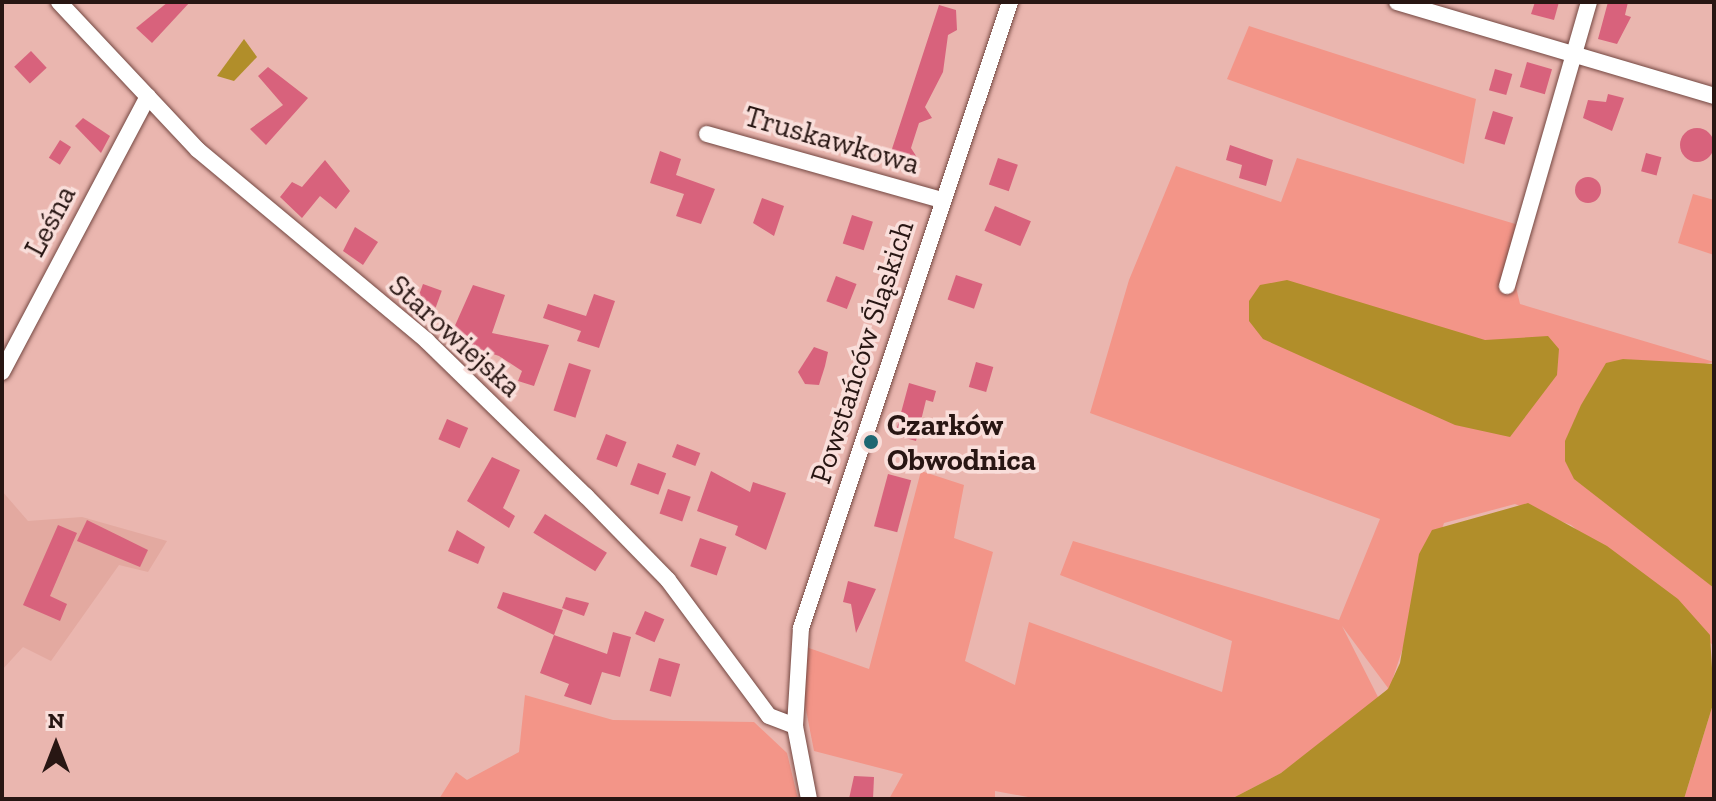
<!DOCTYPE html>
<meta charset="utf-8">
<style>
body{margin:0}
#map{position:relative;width:1716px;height:801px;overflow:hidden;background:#eab6af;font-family:"Zilla Slab",serif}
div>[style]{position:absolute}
.built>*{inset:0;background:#e3a9a0}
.green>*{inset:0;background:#f39588}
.water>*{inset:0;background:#b18e2a}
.building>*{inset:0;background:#d8627c;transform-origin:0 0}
.round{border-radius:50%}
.roads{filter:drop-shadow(0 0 2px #734741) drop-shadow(0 0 2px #734741)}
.minor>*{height:16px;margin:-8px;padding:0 8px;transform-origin:8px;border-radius:8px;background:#fff}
.dots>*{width:22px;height:22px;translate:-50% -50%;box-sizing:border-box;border:4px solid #f9deda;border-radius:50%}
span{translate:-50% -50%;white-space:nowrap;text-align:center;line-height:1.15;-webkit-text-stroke:7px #f9deda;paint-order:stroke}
.street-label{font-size:30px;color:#281613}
.poi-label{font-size:30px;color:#281613;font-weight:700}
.left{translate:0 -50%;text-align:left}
.frame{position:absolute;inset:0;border:4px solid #281613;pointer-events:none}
.north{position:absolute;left:16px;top:705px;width:80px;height:80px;-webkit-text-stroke:6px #f9deda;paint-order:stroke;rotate:0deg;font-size:22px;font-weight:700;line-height:32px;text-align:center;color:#281613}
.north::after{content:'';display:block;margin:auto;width:28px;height:36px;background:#281613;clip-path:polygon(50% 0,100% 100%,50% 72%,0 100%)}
</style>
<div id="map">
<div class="built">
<i style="clip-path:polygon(2px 491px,28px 521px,82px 517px,167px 541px,148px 572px,119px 565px,51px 661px,23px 647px,2px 670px)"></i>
</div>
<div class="green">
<i style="clip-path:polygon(1249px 26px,1476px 99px,1464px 164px,1227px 79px)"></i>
<i style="clip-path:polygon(evenodd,1297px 158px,1532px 229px,1516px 287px,1520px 304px,1714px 362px,1689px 367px,1623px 359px,1654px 533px,1714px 588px,1714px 646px,1571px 525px,1515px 504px,1444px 523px,1393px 678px,1399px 695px,1379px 700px,1281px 773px,1231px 799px,1039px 799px,995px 791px,995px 799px,889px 799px,903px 774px,814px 751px,801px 684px,806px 647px,869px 669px,921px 471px,964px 485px,954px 538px,993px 552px,965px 661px,1015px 685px,1029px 622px,1222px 692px,1232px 641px,1060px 575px,1073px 541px,1339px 620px,1380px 519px,1090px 413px,1129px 280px,1176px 166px,1281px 202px,1297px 158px,1342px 626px,1388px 688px,1380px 699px,1379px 699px,1342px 626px)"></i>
<i style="clip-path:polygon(1693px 194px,1714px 200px,1714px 255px,1678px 243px)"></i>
<i style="clip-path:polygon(525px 695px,613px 720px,754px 722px,787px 753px,798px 799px,439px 799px,456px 772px,467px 780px,519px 752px)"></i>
<i style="clip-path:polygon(1714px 701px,1714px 799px,1684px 799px)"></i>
</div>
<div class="water">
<i style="clip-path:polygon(244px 39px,257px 57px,234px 81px,217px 76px)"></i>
<i style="clip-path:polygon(1287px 280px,1485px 340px,1548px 336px,1559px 349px,1557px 375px,1510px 437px,1455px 425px,1263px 339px,1249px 321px,1249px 301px,1260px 285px)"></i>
<i style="clip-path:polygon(1623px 359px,1714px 364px,1714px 588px,1574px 479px,1565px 461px,1565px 441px,1581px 405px,1606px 363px)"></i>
<i style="clip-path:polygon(1528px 503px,1607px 546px,1678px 599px,1710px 635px,1714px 701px,1684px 799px,1231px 799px,1281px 773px,1388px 689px,1400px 663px,1419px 554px,1432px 530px)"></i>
</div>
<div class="building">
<i style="clip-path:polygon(168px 2px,190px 2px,152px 43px,136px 28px)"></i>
<i style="clip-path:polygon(1535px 2px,1559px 2px,1554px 20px,1531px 14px)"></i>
<i style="clip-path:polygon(1608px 2px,1628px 2px,1625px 15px,1631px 17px,1617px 44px,1598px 39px)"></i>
<i style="clip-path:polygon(939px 5px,956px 10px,957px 30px,948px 35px,943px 72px,925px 107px,932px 118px,919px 123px,911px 148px,918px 159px,908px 165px,889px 158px)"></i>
<i style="left:31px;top:51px;width:23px;height:23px;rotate:47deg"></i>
<i style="left:1527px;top:62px;width:26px;height:26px;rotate:16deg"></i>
<i style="clip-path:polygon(268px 67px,308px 98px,266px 145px,250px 129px,283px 105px,258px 76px)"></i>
<i style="left:1495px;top:69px;width:18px;height:22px;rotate:16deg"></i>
<i style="clip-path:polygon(1608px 94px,1624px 98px,1612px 131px,1583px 118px,1588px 100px,1606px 102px)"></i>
<i style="left:1493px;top:111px;width:21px;height:29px;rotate:17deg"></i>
<i style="clip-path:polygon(83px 118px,110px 136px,101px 153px,75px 126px)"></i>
<i class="round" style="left:1680px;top:128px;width:34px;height:34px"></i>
<i style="left:60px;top:140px;width:13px;height:21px;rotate:32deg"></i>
<i style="clip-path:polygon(1230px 145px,1273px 160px,1266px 186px,1239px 178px,1242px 165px,1226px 160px)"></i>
<i style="clip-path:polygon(660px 151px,681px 159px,676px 175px,715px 189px,701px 224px,676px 216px,684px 194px,650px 183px)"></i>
<i style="left:1646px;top:153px;width:16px;height:19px;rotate:15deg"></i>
<i style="left:998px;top:158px;width:21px;height:28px;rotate:19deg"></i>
<i style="clip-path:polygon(325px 160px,350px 191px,336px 209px,320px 196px,302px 218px,280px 197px,292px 182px,302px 187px)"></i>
<i class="round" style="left:1575px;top:177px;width:26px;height:26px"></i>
<i style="clip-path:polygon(762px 198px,784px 206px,774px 236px,753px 223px)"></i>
<i style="left:995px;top:206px;width:39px;height:27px;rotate:23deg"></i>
<i style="left:852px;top:215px;width:22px;height:30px;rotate:18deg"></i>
<i style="clip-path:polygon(355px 227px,378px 242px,363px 265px,343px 251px)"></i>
<i style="left:956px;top:275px;width:28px;height:26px;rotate:19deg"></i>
<i style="left:836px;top:276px;width:22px;height:27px;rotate:21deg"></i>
<i style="left:423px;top:284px;width:20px;height:26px;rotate:20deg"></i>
<i style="clip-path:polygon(473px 285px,505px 295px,492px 333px,549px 345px,534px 386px,518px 381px,522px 371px,499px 356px,449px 339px)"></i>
<i style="clip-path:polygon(594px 294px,615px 301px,599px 348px,577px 341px,581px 331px,543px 318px,548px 304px,586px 316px)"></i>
<i style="clip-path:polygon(814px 347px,828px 352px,825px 366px,819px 385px,805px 384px,798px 372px)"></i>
<i style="left:976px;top:362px;width:18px;height:26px;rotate:16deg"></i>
<i style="left:569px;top:363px;width:23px;height:50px;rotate:18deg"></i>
<i style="clip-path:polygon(909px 383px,936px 391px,933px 402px,926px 400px,916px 441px,895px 435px)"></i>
<i style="left:447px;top:419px;width:23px;height:22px;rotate:23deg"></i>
<i style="left:606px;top:434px;width:22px;height:27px;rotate:21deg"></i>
<i style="left:677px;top:444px;width:25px;height:14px;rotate:21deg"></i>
<i style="clip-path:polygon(492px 457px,520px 470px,503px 508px,515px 516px,509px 528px,467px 501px)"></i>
<i style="left:638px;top:463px;width:30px;height:23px;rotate:20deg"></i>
<i style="clip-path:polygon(711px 471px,750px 492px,753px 482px,786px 493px,766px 550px,735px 535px,738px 526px,697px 511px)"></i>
<i style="left:888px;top:474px;width:24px;height:54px;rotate:15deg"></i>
<i style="left:668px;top:489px;width:24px;height:26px;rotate:19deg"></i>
<i style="left:545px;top:514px;width:73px;height:22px;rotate:32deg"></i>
<i style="clip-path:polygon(87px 520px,148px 550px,140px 567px,77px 541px)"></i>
<i style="clip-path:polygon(58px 525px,77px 533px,50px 596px,67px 604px,60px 621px,23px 605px)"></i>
<i style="clip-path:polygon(457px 530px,485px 547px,478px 564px,448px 551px)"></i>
<i style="left:700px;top:538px;width:28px;height:30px;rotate:19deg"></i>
<i style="clip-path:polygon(848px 581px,876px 589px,856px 633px,851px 604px,843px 602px)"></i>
<i style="clip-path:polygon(503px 592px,563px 610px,554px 635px,497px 608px)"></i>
<i style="clip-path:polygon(566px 597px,589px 603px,584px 616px,562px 608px)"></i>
<i style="left:645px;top:611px;width:21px;height:25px;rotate:23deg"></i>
<i style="clip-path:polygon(613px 632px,631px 637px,620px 677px,602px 672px,591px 705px,564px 696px,569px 684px,540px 673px,554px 635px,607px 654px)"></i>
<i style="left:659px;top:658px;width:22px;height:34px;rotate:16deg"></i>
<i style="clip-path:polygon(854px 776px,874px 777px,873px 799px,849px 799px)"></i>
</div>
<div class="roads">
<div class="minor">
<i style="left:59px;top:2px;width:203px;rotate:46.8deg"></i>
<i style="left:198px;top:150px;width:298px;rotate:39.8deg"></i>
<i style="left:427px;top:341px;width:222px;rotate:44.3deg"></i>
<i style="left:586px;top:496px;width:117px;rotate:45.7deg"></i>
<i style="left:668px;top:580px;width:169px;rotate:53.4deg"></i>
<i style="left:769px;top:716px;width:28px;rotate:21deg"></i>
<i style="left:1397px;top:2px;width:331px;rotate:16.5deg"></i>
<i style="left:707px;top:134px;width:244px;rotate:15.7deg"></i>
<i style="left:1507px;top:286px;width:296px;rotate:-73.9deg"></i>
<i style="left:2px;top:372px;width:312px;rotate:-62.1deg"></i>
<i style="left:809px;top:799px;width:74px;rotate:-100.9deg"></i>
<i style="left:795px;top:726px;width:98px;rotate:-86.5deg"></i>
<i style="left:801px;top:628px;width:660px;rotate:-71.54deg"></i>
</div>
</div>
<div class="dots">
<i style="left:871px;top:442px;background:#1d6772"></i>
</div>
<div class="street-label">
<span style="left:832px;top:140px;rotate:16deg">Truskawkowa</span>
<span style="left:50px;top:221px;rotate:-62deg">Leśna</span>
<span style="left:455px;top:336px;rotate:42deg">Starowiejska</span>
<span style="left:862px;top:352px;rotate:-72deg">Powstańców Śląskich</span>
</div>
<div class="poi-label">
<span class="left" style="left:887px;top:442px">Czarków<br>Obwodnica</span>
</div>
<div class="frame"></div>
<div class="north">N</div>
</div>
